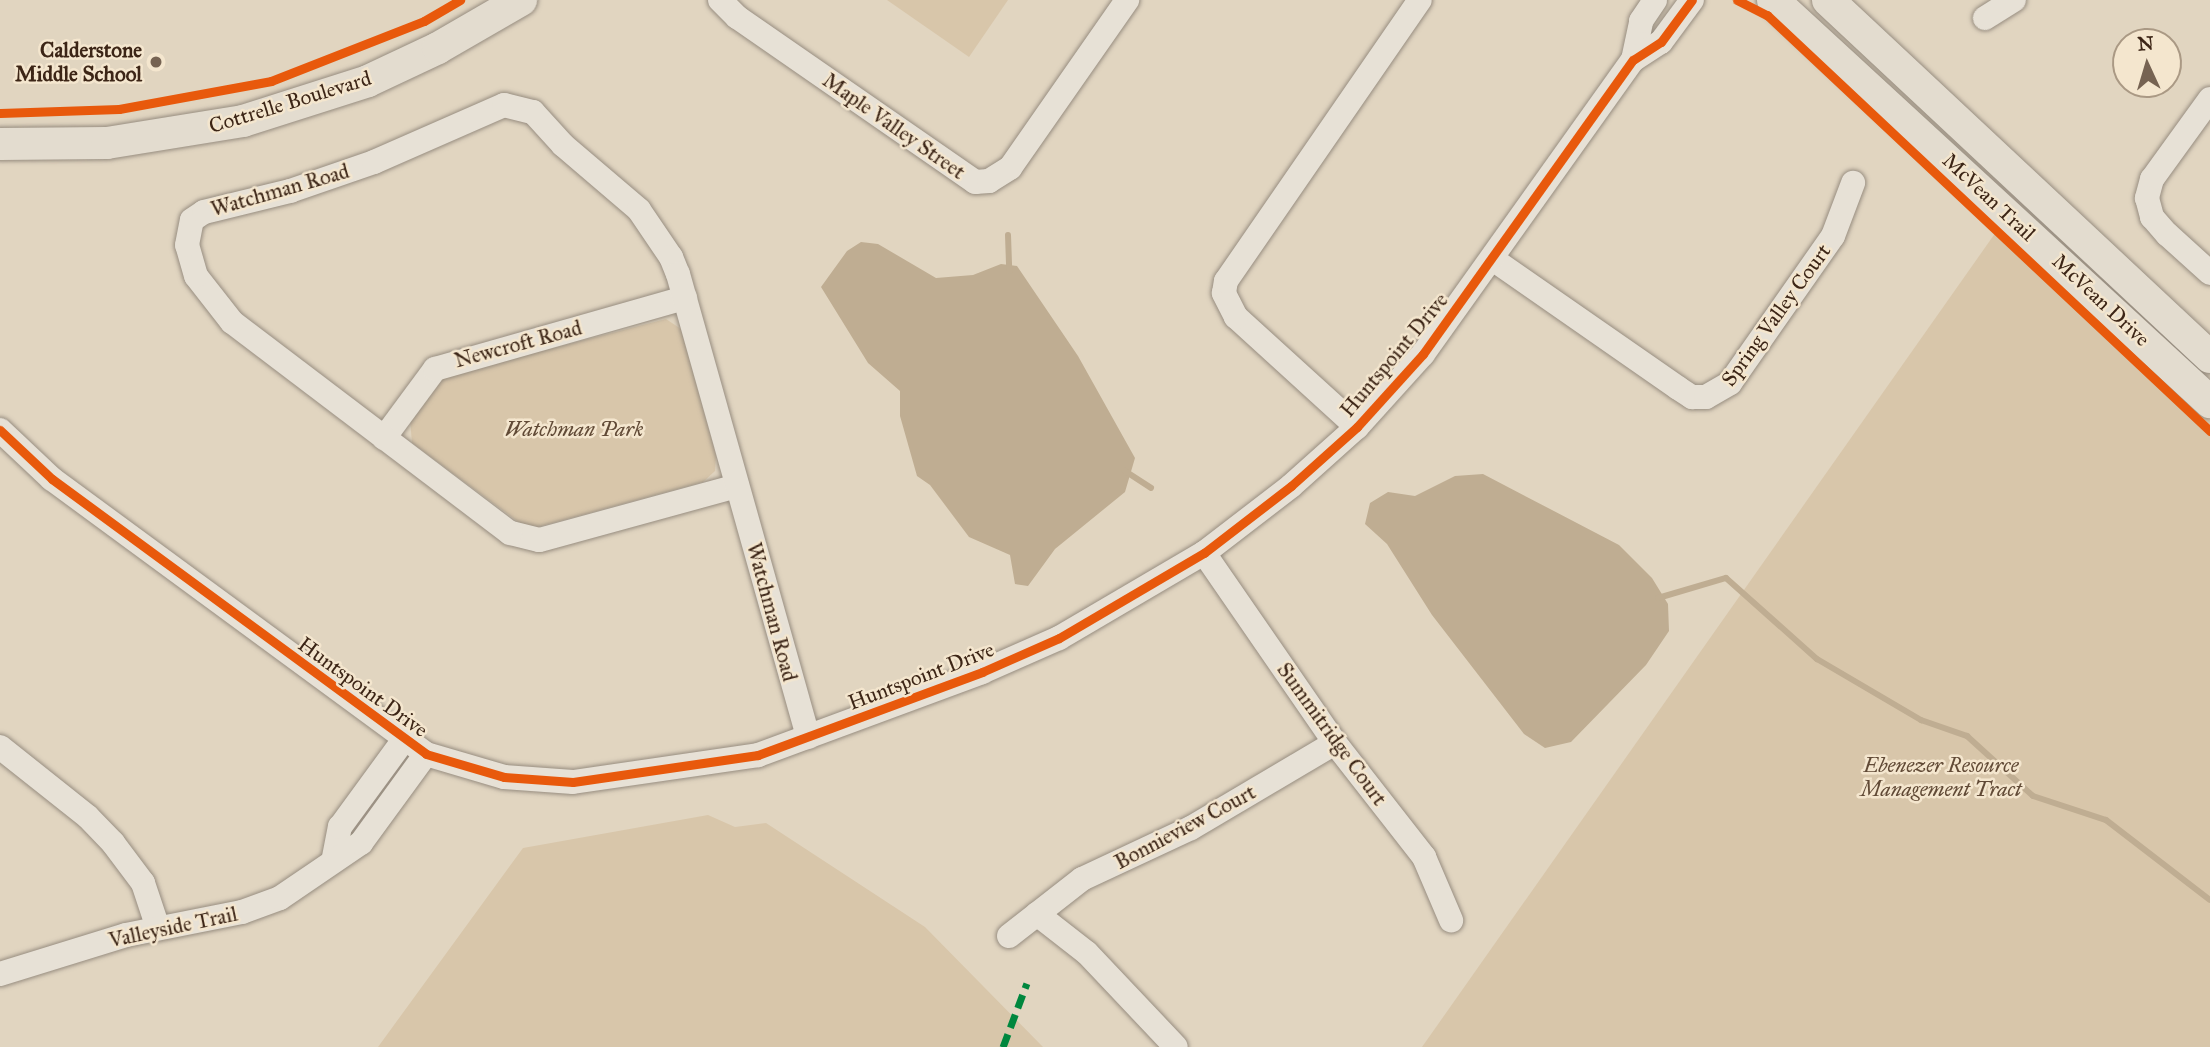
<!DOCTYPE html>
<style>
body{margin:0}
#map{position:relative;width:2210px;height:1047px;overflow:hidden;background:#e1d5c0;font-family:"IM FELL Great Primer",serif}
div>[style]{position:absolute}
.green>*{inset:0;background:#d8c6aa}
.water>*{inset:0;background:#bfad92}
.stream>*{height:6px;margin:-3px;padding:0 3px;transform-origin:3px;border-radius:3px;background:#bfad92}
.roads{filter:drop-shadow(0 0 2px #978d80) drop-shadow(0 0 2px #978d80)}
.minor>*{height:24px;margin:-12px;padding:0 12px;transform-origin:12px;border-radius:12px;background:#e7e1d6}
.major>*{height:32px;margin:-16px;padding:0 16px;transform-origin:16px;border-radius:16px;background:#e3dccf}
.quiet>*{height:7px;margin-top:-3.5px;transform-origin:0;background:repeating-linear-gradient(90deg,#00873e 0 14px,transparent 0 21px)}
.cycleway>*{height:9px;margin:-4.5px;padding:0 4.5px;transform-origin:4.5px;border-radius:4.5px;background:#e8590c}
.dots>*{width:19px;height:19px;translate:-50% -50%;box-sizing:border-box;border:4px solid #f4e6ce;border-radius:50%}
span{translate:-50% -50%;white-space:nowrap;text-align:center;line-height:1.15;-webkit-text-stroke:5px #f4e6ce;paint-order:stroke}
.poi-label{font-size:21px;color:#3c2516;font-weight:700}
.right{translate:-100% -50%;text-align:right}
.street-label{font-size:21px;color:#3c2516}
.park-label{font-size:21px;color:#614a36;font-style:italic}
.north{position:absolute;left:2112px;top:28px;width:70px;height:70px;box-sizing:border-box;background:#f4e6ce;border:2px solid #aa9984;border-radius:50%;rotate:356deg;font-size:19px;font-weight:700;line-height:28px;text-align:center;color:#3c2516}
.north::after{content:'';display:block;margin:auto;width:24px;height:32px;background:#766352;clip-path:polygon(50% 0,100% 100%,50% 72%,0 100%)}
</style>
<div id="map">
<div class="green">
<i style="clip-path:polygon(887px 0,1008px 0,969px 57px)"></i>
<i style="clip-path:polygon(1996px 232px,2210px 421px,2210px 1047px,1422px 1047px)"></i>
<i style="clip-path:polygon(666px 319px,681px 329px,716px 455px,715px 471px,703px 482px,534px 528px,524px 526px,412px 443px,410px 419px,445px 376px)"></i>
<i style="clip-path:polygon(708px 815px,735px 827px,766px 823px,925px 927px,1043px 1047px,378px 1047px,523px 848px)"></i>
</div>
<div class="water">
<i style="clip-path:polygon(861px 242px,878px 244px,936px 278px,973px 275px,1001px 264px,1017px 266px,1078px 356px,1135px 458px,1125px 492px,1055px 549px,1028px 586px,1015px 584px,1010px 555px,969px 537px,930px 485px,917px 476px,900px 416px,900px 391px,868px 363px,821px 287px,847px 251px)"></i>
<i style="clip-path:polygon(1483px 474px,1619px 545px,1652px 578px,1668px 604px,1669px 631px,1646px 665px,1571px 742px,1545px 748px,1524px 734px,1432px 615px,1387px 544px,1365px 524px,1370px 503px,1388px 492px,1415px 496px,1455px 476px)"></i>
</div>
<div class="stream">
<i style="left:1008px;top:235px;width:36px;rotate:88deg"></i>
<i style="left:1125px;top:471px;width:31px;rotate:33deg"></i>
<i style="left:1658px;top:598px;width:71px;rotate:-16.4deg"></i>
<i style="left:1726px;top:578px;width:122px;rotate:41.7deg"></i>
<i style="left:1817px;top:659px;width:121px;rotate:30.4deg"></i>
<i style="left:1921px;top:720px;width:49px;rotate:19.2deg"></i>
<i style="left:1967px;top:736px;width:89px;rotate:42.3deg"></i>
<i style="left:2033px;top:796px;width:77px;rotate:18.2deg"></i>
<i style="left:2106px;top:820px;width:131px;rotate:37.6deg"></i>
</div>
<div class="roads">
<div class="minor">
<i style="left:720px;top:0;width:24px;rotate:45deg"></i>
<i style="left:737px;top:17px;width:290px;rotate:34.7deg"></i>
<i style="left:975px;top:182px;width:14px;rotate:-4deg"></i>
<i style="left:989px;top:181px;width:25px;rotate:-32deg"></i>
<i style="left:1010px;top:168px;width:205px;rotate:-55.1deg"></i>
<i style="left:1985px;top:18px;width:34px;rotate:-32deg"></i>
<i style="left:1633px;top:60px;width:40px;rotate:-78deg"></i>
<i style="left:1641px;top:21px;width:25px;rotate:-56deg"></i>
<i style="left:2210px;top:99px;width:99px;rotate:125.9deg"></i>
<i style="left:2152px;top:179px;width:20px;rotate:105deg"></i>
<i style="left:2147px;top:198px;width:20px;rotate:75deg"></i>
<i style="left:2152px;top:217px;width:23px;rotate:49deg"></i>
<i style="left:2167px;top:234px;width:58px;rotate:42.2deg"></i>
<i style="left:1494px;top:260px;width:224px;rotate:34.8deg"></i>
<i style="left:1678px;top:388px;width:17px;rotate:33deg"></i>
<i style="left:1692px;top:397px;width:14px"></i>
<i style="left:1706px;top:397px;width:28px;rotate:-30deg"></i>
<i style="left:1730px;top:383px;width:179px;rotate:-55deg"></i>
<i style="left:1833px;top:236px;width:57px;rotate:-69.3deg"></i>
<i style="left:1357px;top:427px;width:164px;rotate:-137.7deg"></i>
<i style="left:1236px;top:317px;width:27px;rotate:-117deg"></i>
<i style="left:1224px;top:293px;width:12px;rotate:-81deg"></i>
<i style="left:1226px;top:281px;width:341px;rotate:-55.4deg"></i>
<i style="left:0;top:430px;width:71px;rotate:43.3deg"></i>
<i style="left:52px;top:479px;width:464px;rotate:36.3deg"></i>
<i style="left:426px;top:754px;width:81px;rotate:16.4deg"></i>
<i style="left:504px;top:777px;width:69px;rotate:4.1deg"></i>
<i style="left:573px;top:782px;width:187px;rotate:-8.3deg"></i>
<i style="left:758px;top:755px;width:239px;rotate:-20.3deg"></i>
<i style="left:982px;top:672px;width:84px;rotate:-23.8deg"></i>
<i style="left:1059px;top:638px;width:168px;rotate:-30.4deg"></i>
<i style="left:1204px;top:553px;width:110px;rotate:-37.6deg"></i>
<i style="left:1291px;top:486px;width:89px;rotate:-41.8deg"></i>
<i style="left:1357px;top:427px;width:98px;rotate:-47.9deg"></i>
<i style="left:1423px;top:354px;width:361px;rotate:-54.5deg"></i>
<i style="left:1633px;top:60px;width:33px;rotate:-33deg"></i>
<i style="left:1661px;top:42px;width:52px;rotate:-53.6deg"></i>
<i style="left:384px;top:438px;width:86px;rotate:-53.5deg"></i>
<i style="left:435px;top:369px;width:260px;rotate:-15.9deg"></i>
<i style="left:737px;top:486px;width:205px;rotate:164.7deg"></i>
<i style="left:539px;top:540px;width:30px;rotate:-166deg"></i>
<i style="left:510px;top:533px;width:349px;rotate:-142.8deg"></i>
<i style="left:232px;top:322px;width:58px;rotate:-128deg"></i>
<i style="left:196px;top:276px;width:32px;rotate:-106deg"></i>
<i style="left:187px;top:245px;width:25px;rotate:-79deg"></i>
<i style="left:192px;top:220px;width:14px;rotate:-34deg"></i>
<i style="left:204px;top:212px;width:89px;rotate:-13.7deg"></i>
<i style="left:290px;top:191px;width:89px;rotate:-19deg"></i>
<i style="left:374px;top:162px;width:142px;rotate:-23.7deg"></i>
<i style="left:504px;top:105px;width:30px;rotate:14deg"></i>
<i style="left:533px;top:112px;width:45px;rotate:47.7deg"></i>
<i style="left:563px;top:145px;width:100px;rotate:40.5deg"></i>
<i style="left:639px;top:210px;width:57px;rotate:55.8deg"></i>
<i style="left:671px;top:257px;width:18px;rotate:68deg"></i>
<i style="left:678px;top:274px;width:481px;rotate:74.3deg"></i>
<i style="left:1204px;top:553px;width:231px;rotate:55.4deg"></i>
<i style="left:1335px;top:743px;width:145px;rotate:52deg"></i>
<i style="left:1424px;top:857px;width:69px;rotate:66.8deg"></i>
<i style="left:0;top:747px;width:112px;rotate:38.5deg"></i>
<i style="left:88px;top:817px;width:36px;rotate:46deg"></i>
<i style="left:113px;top:843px;width:50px;rotate:53.1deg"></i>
<i style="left:143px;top:883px;width:47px;rotate:71.6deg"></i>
<i style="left:334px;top:857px;width:31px;rotate:-79deg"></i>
<i style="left:340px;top:827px;width:107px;rotate:-53.8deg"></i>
<i style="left:1037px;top:914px;width:63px;rotate:38deg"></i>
<i style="left:1087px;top:953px;width:129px;rotate:46.6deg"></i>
<i style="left:1009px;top:936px;width:93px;rotate:-38deg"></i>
<i style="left:1082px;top:879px;width:120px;rotate:-25.1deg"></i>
<i style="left:1191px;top:828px;width:167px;rotate:-30.6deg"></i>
<i style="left:0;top:974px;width:132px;rotate:-17.2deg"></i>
<i style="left:126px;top:935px;width:118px;rotate:-11.2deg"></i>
<i style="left:242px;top:912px;width:40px;rotate:-20.2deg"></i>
<i style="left:280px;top:898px;width:98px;rotate:-34.2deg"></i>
<i style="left:361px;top:843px;width:110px;rotate:-53.9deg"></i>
</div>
<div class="major">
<i style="left:1773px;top:0;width:594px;rotate:42.61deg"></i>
<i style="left:1828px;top:0;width:523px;rotate:43.06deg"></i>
<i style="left:0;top:144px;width:107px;rotate:-0.5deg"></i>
<i style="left:107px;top:143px;width:138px;rotate:-9.2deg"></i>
<i style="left:243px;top:121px;width:131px;rotate:-17.7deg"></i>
<i style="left:368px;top:81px;width:77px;rotate:-25.2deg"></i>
<i style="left:438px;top:48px;width:96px;rotate:-30deg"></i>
</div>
</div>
<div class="quiet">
<i style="left:1003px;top:1047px;width:68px;rotate:-69.4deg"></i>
</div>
<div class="cycleway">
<i style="left:1737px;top:0;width:34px;rotate:27deg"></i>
<i style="left:1767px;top:15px;width:608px;rotate:43.2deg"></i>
<i style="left:0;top:113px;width:119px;rotate:-1.9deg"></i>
<i style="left:119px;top:109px;width:155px;rotate:-10.4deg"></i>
<i style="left:271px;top:81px;width:164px;rotate:-21.4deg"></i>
<i style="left:424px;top:21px;width:42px;rotate:-30.3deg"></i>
<i style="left:0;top:430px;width:71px;rotate:43.3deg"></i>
<i style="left:52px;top:479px;width:464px;rotate:36.3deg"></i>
<i style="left:426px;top:754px;width:81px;rotate:16.4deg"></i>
<i style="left:504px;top:777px;width:69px;rotate:4.1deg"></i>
<i style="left:573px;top:782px;width:187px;rotate:-8.3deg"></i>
<i style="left:758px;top:755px;width:239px;rotate:-20.3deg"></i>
<i style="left:982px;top:672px;width:84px;rotate:-23.8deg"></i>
<i style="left:1059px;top:638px;width:168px;rotate:-30.4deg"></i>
<i style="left:1204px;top:553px;width:110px;rotate:-37.6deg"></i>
<i style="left:1291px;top:486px;width:89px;rotate:-41.8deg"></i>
<i style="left:1357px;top:427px;width:98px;rotate:-47.9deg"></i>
<i style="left:1423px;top:354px;width:361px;rotate:-54.5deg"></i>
<i style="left:1633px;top:60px;width:33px;rotate:-33deg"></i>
<i style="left:1661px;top:42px;width:52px;rotate:-53.6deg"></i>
</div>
<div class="dots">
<i style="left:156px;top:62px;background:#766352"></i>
</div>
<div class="poi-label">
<span class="right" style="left:142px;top:62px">Calderstone<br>Middle School</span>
</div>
<div class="street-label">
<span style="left:290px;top:102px;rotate:-17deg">Cottrelle Boulevard</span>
<span style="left:894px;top:126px;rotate:35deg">Maple Valley Street</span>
<span style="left:280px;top:190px;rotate:-16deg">Watchman Road</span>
<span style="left:1989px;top:197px;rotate:43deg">McVean Trail</span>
<span style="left:2101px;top:300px;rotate:43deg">McVean Drive</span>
<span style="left:1776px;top:315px;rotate:-54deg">Spring Valley Court</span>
<span style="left:518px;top:344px;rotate:-15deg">Newcroft Road</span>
<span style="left:1394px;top:355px;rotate:-50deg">Huntspoint Drive</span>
<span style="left:772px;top:612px;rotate:75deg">Watchman Road</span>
<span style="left:921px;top:676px;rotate:-21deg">Huntspoint Drive</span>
<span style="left:363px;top:687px;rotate:36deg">Huntspoint Drive</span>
<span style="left:1332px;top:734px;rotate:54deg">Summitridge Court</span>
<span style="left:1185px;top:827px;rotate:-28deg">Bonnieview Court</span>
<span style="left:173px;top:927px;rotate:-12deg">Valleyside Trail</span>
</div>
<div class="park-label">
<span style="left:574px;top:429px">Watchman Park</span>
<span style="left:1941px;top:777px">Ebenezer Resource<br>Management Tract</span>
</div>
<div class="north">N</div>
</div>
